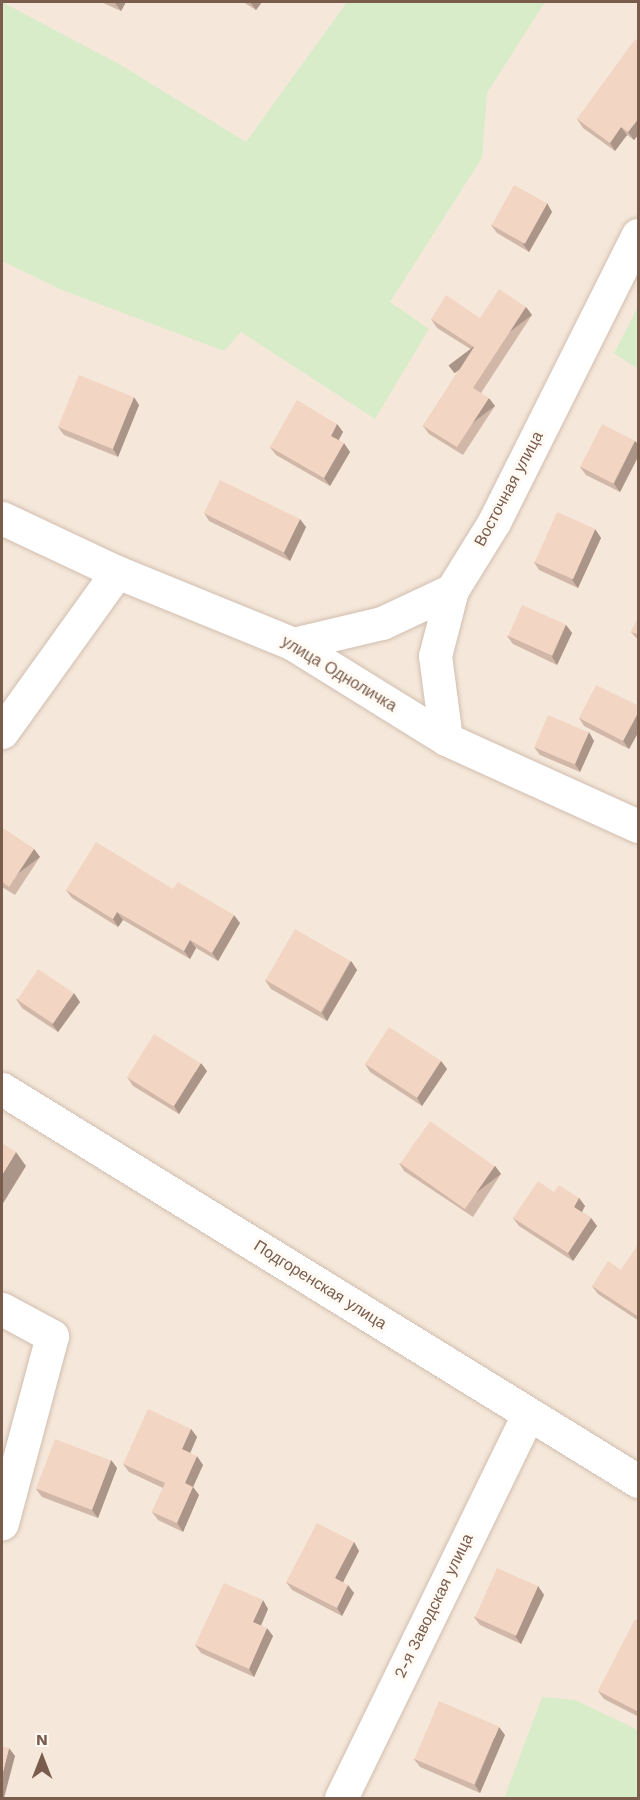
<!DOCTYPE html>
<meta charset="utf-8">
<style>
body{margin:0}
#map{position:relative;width:640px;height:1800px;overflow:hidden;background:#fdf6ec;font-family:"Work Sans",sans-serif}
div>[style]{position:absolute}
.residential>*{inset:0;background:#f5e8da;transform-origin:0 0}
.green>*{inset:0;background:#d8ecc9}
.roads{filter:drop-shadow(0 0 2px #d1beb0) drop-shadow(0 0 2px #d1beb0)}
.minor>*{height:33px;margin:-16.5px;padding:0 16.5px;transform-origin:16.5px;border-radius:16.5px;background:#fff}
.tertiary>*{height:33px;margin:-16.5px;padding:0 16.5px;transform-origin:16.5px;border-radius:16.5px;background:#fff}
.wall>*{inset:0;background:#d1b7a8}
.shaded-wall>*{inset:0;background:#aa9588;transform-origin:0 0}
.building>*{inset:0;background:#f3d5c3;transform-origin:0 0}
span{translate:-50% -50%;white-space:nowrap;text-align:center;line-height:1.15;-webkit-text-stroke:6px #fffaf3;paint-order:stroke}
.street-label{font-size:16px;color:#7a5c4d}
.frame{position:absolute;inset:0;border:3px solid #7a5c4d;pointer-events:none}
.north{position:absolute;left:12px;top:1728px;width:60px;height:60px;-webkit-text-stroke:4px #fffaf3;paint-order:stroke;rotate:0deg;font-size:16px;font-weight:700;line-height:24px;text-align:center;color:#7a5c4d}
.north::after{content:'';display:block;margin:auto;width:21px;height:27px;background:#7a5c4d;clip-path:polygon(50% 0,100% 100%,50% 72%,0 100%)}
</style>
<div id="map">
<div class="residential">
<i style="left:2px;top:2px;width:636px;height:1796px"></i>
</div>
<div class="green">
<i style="clip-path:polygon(2px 2px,119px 64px,246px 142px,347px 2px,545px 2px,487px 93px,482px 158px,390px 302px,429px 329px,375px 419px,241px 332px,224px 351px,62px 290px,2px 261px)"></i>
<i style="clip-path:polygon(638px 307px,638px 369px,614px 353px)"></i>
<i style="clip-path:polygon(542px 1697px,575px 1700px,638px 1730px,638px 1798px,504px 1798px)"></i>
</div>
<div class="roads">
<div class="minor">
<i style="left:2px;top:518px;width:127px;rotate:25.2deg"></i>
<i style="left:117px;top:572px;width:190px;rotate:22.2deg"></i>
<i style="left:293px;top:644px;width:180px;rotate:31.8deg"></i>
<i style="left:446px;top:739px;width:211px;rotate:24.4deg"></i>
<i style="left:293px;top:644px;width:91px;rotate:-13.3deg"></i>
<i style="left:382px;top:623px;width:77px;rotate:-25.2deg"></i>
<i style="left:452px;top:590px;width:80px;rotate:-58.3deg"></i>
<i style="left:494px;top:522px;width:321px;rotate:-63.4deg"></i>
<i style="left:2px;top:732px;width:197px;rotate:-54.3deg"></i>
<i style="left:446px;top:739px;width:84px;rotate:-97.5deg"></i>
<i style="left:435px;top:656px;width:68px;rotate:-75.6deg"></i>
<i style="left:2px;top:1309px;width:57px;rotate:28.4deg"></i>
<i style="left:52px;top:1336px;width:194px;rotate:105deg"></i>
<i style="left:341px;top:1798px;width:427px;rotate:-64deg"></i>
</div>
<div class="tertiary">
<i style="left:2px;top:1089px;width:747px;rotate:31.65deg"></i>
</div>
</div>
<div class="wall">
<i style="clip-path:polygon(101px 2px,126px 2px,121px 11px)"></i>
<i style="clip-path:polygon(243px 2px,262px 2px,256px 10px)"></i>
<i style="clip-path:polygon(639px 42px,639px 134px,634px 140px,627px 135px,615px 151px,583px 128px,577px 119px)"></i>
<i style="clip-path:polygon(547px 203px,552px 212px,529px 252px,497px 233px,491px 225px)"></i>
<i style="clip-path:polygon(526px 307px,532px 315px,481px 393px,495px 406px,463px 455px,429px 434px,423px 426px,472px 350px,437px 328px,431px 319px,480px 318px)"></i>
<i style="clip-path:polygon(139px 405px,118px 457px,64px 435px,58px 427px)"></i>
<i style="clip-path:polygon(337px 424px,343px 432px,339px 440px,350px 452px,330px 486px,276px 455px,270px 447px)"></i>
<i style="clip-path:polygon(635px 441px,639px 445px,639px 455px,620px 492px,586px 475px,580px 467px)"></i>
<i style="clip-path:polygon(204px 513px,306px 527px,290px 561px,209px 521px)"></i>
<i style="clip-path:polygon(595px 529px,601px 538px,578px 588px,539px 570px,534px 562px)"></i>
<i style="clip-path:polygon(639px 617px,639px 641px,631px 632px)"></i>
<i style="clip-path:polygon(566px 625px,572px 633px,557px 665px,513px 644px,507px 636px)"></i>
<i style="clip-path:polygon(639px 706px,639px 731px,629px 749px,584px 726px,579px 718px)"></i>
<i style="clip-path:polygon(594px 741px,580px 772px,540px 755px,534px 747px)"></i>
<i style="clip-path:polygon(2px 828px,34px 849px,40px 857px,15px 895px,2px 887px)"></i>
<i style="clip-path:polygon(173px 889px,240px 923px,218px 961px,196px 948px,190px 959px,123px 920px,118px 927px,72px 898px,66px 890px)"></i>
<i style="clip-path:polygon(351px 961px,357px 970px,327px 1021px,271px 989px,265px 980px)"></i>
<i style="clip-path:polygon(16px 999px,80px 1002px,58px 1032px,22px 1008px)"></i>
<i style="clip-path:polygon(441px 1061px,447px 1069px,422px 1106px,370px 1072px,365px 1064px)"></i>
<i style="clip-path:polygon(207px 1071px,179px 1114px,133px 1086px,127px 1077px)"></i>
<i style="clip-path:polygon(399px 1163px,495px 1166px,501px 1174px,473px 1217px,404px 1171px)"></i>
<i style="clip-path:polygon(554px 1192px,579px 1198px,585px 1206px,582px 1212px,591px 1218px,597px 1226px,573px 1261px,519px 1226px,513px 1218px)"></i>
<i style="clip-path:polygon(639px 1244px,639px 1321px,598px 1294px,592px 1286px,621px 1270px)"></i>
<i style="clip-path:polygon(191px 1429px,197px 1437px,190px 1453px,203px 1465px,193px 1487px,199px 1495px,183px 1532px,158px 1520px,152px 1512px,163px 1488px,129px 1472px,123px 1464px)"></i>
<i style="clip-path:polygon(111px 1460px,117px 1468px,98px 1518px,42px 1497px,36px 1489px)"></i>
<i style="clip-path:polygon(354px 1542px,359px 1551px,343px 1582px,354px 1593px,342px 1616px,292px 1590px,286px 1582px)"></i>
<i style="clip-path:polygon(538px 1586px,544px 1595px,521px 1644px,480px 1625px,474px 1617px)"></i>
<i style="clip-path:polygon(268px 1609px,261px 1625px,273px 1636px,254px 1677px,201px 1653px,195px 1645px)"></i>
<i style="clip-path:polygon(639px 1621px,639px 1717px,604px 1699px,598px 1691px)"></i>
<i style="clip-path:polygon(505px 1735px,480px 1793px,420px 1767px,414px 1759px)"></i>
</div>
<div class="shaded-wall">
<i style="clip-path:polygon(116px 2px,126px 2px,121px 11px,115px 3px)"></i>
<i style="clip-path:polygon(250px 2px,262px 2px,256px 10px)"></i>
<i style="clip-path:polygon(639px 118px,639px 134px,634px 140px,628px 132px)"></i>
<i style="clip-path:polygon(621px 127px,627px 135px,615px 151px,610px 143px)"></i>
<i style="clip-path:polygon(547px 203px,552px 212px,529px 252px,523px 244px)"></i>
<i style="left:526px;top:307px;width:10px;height:97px;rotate:53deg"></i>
<i style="clip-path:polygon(134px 397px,139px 405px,118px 457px,113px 449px)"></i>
<i style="left:489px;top:398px;width:10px;height:59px;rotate:53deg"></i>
<i style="clip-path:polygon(337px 424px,343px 432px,336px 444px,331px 436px)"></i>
<i style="clip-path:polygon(635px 441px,639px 445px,639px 455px,620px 492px,614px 484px)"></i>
<i style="clip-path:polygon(344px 443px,350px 452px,330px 486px,324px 478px)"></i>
<i style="clip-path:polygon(300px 519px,306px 527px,290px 561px,284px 553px)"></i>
<i style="clip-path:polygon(595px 529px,601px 538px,578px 588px,572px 580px)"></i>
<i style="clip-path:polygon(566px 625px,572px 633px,557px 665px,552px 657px)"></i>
<i style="clip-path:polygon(639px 711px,639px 731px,629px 749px,623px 741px)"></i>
<i style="clip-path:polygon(589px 732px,594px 741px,580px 772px,575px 764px)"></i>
<i style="left:34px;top:849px;width:10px;height:45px;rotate:53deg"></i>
<i style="clip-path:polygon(117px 912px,123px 920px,118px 927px,113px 919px)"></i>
<i style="clip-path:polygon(234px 915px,240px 923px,218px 961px,212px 953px)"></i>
<i style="clip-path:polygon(190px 940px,196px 948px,190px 959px,184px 951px)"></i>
<i style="clip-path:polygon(351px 961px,357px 970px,327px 1021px,322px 1013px)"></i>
<i style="clip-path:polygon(74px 993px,80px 1002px,58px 1032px,52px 1024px)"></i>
<i style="clip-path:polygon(441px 1061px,447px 1069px,422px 1106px,417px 1098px)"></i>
<i style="clip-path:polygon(201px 1063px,207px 1071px,179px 1114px,174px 1106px)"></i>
<i style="clip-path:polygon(16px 1152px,26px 1166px,2px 1205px,2px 1175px)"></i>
<i style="left:495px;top:1166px;width:10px;height:51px;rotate:53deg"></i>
<i style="clip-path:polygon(579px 1198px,585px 1206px,580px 1215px,574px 1207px)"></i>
<i style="clip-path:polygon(591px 1218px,597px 1226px,573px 1261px,568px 1253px)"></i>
<i style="clip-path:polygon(191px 1429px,197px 1437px,188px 1458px,182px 1449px)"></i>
<i style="clip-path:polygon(197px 1456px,203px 1465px,193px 1487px,199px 1495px,183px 1532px,177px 1523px,185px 1483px)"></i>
<i style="clip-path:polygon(111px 1460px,117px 1468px,98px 1518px,92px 1510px)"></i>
<i style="clip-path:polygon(354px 1542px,359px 1551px,341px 1586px,335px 1578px)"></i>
<i style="clip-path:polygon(348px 1585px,354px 1593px,342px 1616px,337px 1608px)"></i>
<i style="clip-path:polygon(538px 1586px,544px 1595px,521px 1644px,515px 1636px)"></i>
<i style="clip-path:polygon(263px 1600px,268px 1609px,259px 1630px,253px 1622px)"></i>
<i style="clip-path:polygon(267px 1628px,273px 1636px,254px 1677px,249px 1669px)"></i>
<i style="clip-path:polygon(499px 1727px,505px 1735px,480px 1793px,475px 1785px)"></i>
<i style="clip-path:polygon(9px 1748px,15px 1756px,4px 1798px,2px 1798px,2px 1776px)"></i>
</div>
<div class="building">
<i style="clip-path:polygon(635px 39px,639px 42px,639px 118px,628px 132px,621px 127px,610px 143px,577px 119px)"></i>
<i style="left:514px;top:185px;width:38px;height:46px;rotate:29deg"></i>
<i style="clip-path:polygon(499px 289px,526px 307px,473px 388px,489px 398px,457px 447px,423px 426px,474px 347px,431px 319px,446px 295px,480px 318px)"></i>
<i style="left:79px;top:375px;width:59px;height:56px;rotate:22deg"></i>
<i style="clip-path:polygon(297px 400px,337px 424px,331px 436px,344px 443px,324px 478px,270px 447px)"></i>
<i style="left:602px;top:424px;width:37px;height:48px;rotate:27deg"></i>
<i style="left:220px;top:480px;width:89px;height:37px;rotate:26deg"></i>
<i style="left:557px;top:512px;width:42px;height:55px;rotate:24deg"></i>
<i style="left:522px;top:605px;width:48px;height:34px;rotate:24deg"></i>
<i style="clip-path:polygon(639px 617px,639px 635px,631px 632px)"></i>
<i style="clip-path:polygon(596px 685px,639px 706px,639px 711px,623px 741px,579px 718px)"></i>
<i style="left:548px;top:715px;width:44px;height:35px;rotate:23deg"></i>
<i style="clip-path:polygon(2px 828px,34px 849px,9px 887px,2px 882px)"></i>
<i style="clip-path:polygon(96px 842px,173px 889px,178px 882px,234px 915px,212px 953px,190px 940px,184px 951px,117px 912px,113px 919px,66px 890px)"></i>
<i style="left:295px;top:929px;width:64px;height:59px;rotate:30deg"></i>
<i style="left:38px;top:969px;width:43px;height:37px;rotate:34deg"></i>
<i style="left:389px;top:1027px;width:62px;height:44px;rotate:33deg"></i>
<i style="left:154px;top:1034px;width:55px;height:51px;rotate:32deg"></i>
<i style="left:430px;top:1121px;width:79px;height:52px;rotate:35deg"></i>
<i style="clip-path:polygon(2px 1143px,16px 1152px,2px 1175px)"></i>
<i style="clip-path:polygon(538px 1181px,554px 1192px,559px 1185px,579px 1198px,574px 1207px,591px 1218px,568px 1253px,513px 1218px)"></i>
<i style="clip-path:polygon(639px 1244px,639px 1317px,592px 1286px,608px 1261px,621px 1270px)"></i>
<i style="clip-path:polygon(148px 1409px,191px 1429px,182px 1449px,197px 1456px,185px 1483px,193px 1487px,177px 1523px,152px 1512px,165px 1483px,123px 1464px)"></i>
<i style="left:55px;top:1439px;width:60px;height:53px;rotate:21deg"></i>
<i style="clip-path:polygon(317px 1523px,354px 1542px,335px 1578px,348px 1585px,337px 1608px,286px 1582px)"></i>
<i style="left:497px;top:1568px;width:45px;height:54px;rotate:24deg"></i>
<i style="clip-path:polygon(224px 1583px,263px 1600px,253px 1622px,267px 1628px,249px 1669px,195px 1645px)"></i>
<i style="clip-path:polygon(635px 1619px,639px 1621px,639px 1712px,598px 1691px)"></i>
<i style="left:439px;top:1701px;width:65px;height:63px;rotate:23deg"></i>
<i style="clip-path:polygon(2px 1746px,9px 1748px,2px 1776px)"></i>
</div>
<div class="street-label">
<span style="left:509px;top:489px;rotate:-62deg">Восточная улица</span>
<span style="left:339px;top:674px;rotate:31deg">улица Одноличка</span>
<span style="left:320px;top:1285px;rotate:32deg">Подгоренская улица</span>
<span style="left:434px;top:1606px;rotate:-64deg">2-я Заводская улица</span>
</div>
<div class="frame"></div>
<div class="north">N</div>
</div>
